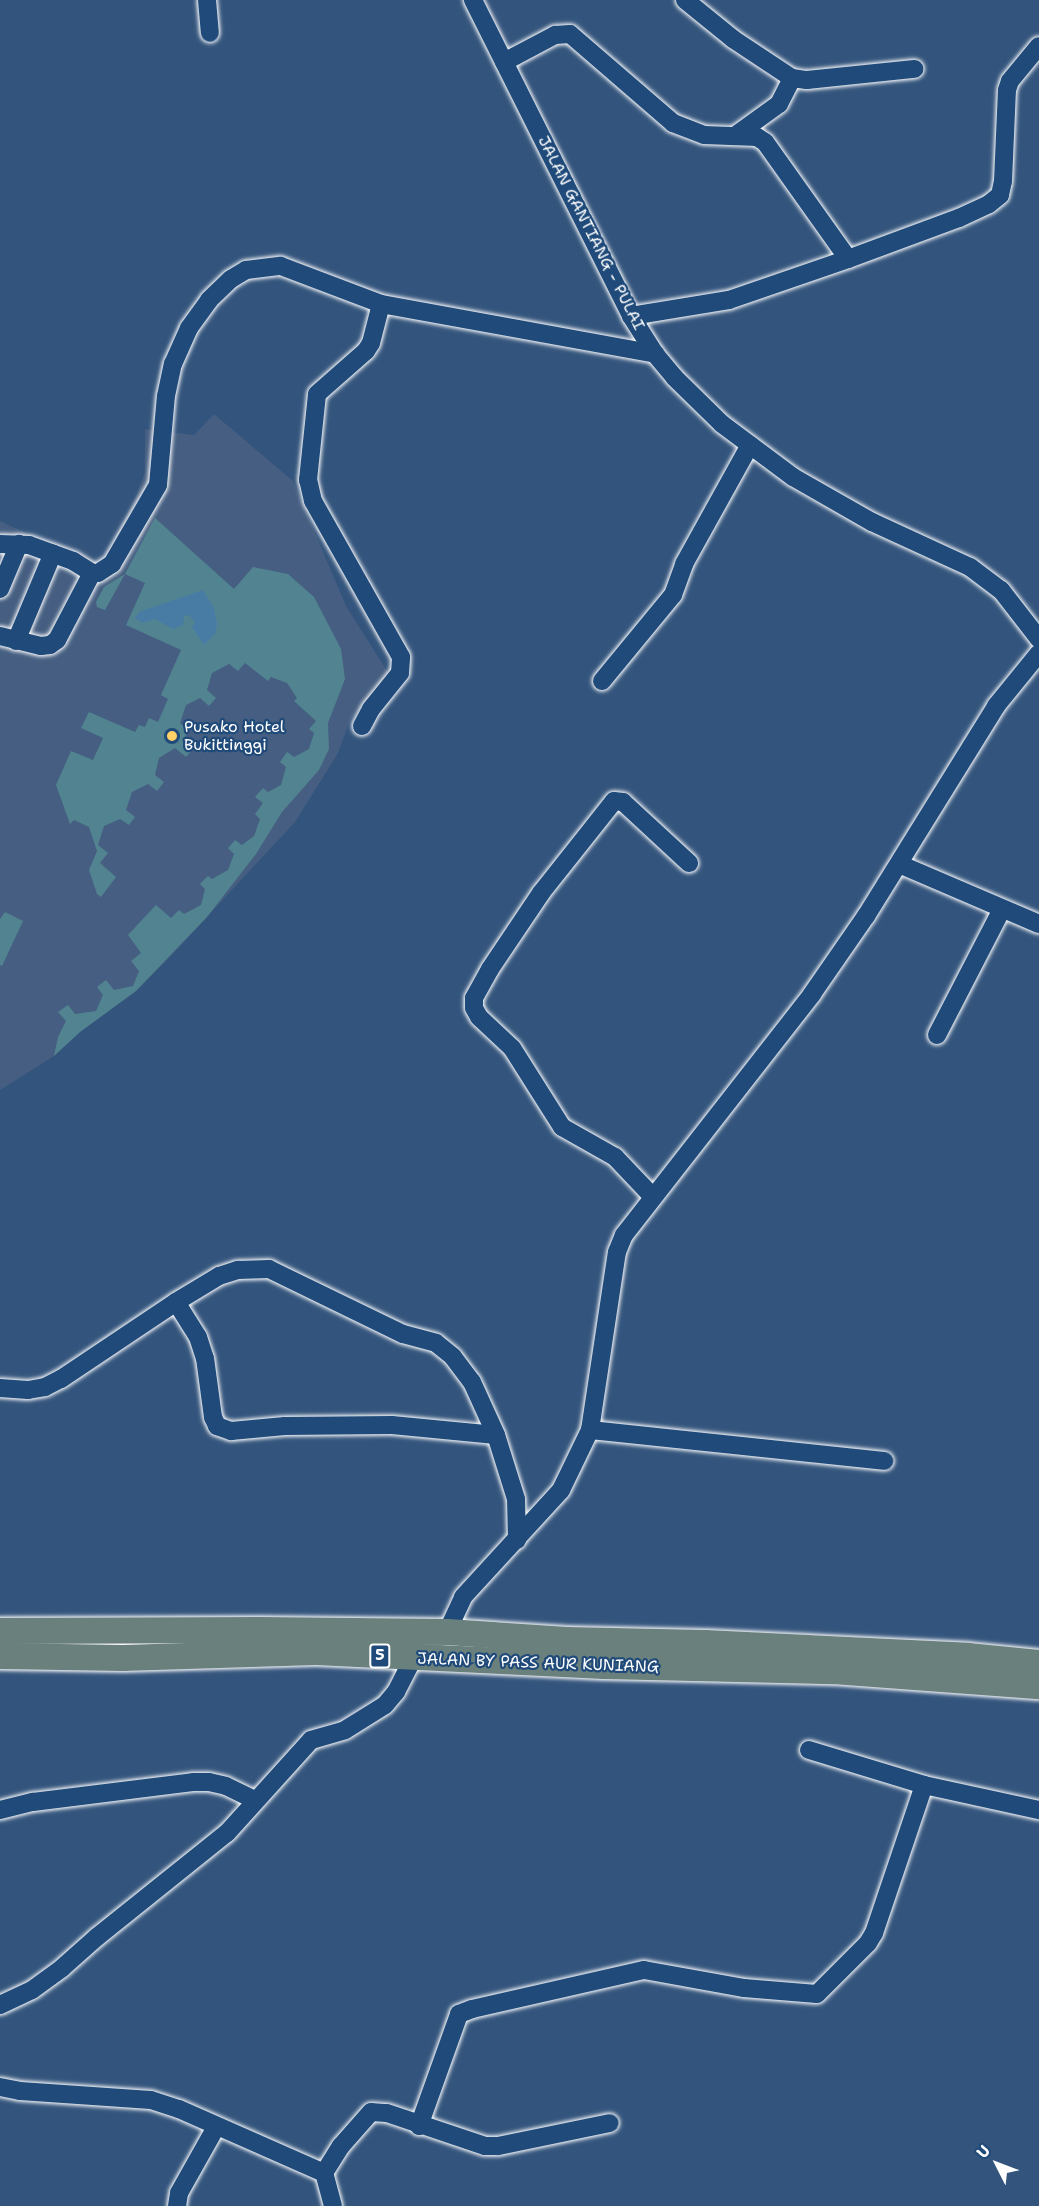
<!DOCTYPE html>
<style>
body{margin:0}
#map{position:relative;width:1039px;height:2206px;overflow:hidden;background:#33547c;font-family:"Shantell Sans",sans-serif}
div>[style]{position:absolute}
.built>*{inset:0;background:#455e81}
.green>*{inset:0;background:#518490}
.water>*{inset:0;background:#487ca5}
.roads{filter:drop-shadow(0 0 2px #fff) drop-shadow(0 0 2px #fff)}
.minor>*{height:18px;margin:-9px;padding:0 9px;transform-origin:9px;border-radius:9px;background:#1f4a7a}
.highway>*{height:26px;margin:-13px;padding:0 13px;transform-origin:13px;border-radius:13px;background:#6a807d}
.dots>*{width:16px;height:16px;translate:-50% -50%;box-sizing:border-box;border:3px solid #1f4a7a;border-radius:50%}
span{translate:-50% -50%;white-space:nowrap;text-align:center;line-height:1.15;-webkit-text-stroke:4.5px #1f4a7a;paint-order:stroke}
.shield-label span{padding:2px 4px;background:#1f4a7a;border:2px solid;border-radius:4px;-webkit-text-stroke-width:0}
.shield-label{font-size:15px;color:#fff;font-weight:700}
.street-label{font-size:16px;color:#fff}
.poi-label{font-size:16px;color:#fff}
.left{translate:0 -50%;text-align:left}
.north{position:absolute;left:967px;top:2134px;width:60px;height:60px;-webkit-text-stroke:4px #1f4a7a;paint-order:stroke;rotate:312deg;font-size:16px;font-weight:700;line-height:24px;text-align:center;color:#fff}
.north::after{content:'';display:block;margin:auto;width:21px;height:27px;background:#fff;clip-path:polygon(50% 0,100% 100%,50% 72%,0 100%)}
</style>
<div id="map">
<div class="built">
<i style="clip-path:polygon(214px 414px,293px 481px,346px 606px,389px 674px,350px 720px,338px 753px,295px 822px,169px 958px,136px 991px,80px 1032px,54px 1056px,0 1090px,0 521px,100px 567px,137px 494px,145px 472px,145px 429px,194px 435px)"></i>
</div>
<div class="green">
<i style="clip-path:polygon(155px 518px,234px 589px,253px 567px,288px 574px,314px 597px,341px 649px,345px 679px,328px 723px,329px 749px,319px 770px,282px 812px,256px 854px,207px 917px,136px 991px,80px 1032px,54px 1056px,58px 1037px,66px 1021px,58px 1012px,68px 1005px,75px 1014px,96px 1011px,103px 995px,97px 987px,106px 980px,114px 990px,133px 986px,139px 971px,131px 961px,141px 953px,128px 935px,156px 905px,171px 918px,179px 910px,184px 914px,201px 905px,205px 889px,200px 884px,208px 876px,212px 879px,228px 870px,234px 854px,228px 848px,235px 840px,242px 845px,254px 836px,260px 819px,255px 814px,263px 803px,255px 797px,263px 788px,268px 792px,281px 785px,286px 767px,280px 762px,287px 752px,294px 757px,309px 749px,314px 733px,309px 729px,316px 721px,294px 701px,297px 698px,287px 683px,271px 677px,268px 681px,245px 663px,238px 671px,229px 664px,212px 673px,207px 690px,216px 698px,209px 706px,200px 698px,186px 705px,180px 723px,189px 731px,183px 739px,194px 748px,186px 757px,175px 748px,159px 758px,155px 775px,164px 782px,157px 791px,148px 784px,132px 792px,126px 810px,135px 817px,129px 825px,120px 819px,104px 826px,98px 845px,108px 853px,100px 863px,116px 877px,101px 897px,97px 894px,89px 870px,97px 851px,89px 827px,74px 820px,70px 824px,56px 785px,71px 751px,93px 760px,103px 738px,81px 728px,89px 712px,135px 732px,139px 725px,145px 727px,149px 718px,158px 722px,168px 699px,161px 695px,181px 650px,126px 625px,145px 583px,125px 574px,105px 610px,97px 607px,96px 602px,104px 587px,125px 574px)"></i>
<i style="clip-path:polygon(5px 912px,23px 921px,2px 966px,0 965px,0 919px)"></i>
</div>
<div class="water">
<i style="clip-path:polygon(203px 590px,214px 608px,217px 624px,215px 634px,204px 645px,192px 627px,195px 622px,189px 615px,184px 616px,183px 625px,173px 629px,155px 619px,142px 623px,135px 618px,139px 612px)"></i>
</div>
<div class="roads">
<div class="minor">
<i style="left:207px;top:0;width:33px;rotate:85deg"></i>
<i style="left:473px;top:0;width:353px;rotate:63.4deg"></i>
<i style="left:631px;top:316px;width:45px;rotate:57.7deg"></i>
<i style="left:655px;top:354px;width:30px;rotate:50deg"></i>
<i style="left:674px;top:377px;width:67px;rotate:44.4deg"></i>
<i style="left:722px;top:424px;width:89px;rotate:36.7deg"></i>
<i style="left:793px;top:477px;width:91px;rotate:29.7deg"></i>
<i style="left:872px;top:522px;width:108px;rotate:24.7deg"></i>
<i style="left:970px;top:567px;width:39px;rotate:37deg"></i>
<i style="left:1001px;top:590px;width:62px;rotate:52.2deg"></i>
<i style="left:685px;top:0;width:62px;rotate:39.1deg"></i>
<i style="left:733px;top:39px;width:71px;rotate:33.5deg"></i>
<i style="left:792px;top:78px;width:15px;rotate:8deg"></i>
<i style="left:807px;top:80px;width:108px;rotate:-5.9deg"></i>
<i style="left:504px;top:62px;width:58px;rotate:-27.9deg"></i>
<i style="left:555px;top:35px;width:15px;rotate:-4deg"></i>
<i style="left:570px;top:34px;width:136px;rotate:40.8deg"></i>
<i style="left:673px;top:123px;width:33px;rotate:21deg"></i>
<i style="left:704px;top:135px;width:53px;rotate:2.2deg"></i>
<i style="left:757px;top:137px;width:9px;rotate:32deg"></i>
<i style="left:765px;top:142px;width:143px;rotate:54.6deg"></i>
<i style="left:736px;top:135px;width:53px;rotate:-35.8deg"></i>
<i style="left:779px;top:104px;width:29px;rotate:-63deg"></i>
<i style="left:631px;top:316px;width:99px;rotate:-9.3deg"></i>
<i style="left:729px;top:300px;width:126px;rotate:-19deg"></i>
<i style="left:848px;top:259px;width:118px;rotate:-20.3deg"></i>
<i style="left:959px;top:218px;width:33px;rotate:-25deg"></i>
<i style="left:989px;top:204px;width:14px;rotate:-39deg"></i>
<i style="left:1000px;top:195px;width:14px;rotate:-78deg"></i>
<i style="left:1003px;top:181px;width:91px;rotate:-87.5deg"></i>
<i style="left:1007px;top:90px;width:9px;rotate:-72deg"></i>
<i style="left:1010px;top:81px;width:45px;rotate:-50.4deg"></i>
<i style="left:0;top:544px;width:29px;rotate:2deg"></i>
<i style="left:29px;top:545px;width:47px;rotate:20deg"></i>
<i style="left:73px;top:561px;width:22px;rotate:32deg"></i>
<i style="left:92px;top:573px;width:6px"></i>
<i style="left:98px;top:573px;width:17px;rotate:-33deg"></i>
<i style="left:112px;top:564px;width:91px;rotate:-59.8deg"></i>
<i style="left:158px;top:485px;width:89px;rotate:-84.9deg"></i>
<i style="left:166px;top:396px;width:33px;rotate:-78deg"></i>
<i style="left:173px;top:364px;width:39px;rotate:-66deg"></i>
<i style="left:189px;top:328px;width:34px;rotate:-54deg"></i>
<i style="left:209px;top:300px;width:30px;rotate:-44deg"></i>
<i style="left:231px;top:279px;width:17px;rotate:-31deg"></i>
<i style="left:246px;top:270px;width:35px;rotate:-7deg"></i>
<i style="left:281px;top:266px;width:107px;rotate:20.8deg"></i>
<i style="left:381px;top:304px;width:279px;rotate:10.3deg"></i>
<i style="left:0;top:589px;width:49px;rotate:-67.1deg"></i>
<i style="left:0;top:636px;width:42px;rotate:13.7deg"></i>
<i style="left:41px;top:646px;width:9px;rotate:-6deg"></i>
<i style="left:50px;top:645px;width:9px;rotate:-36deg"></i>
<i style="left:57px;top:640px;width:76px;rotate:-62.4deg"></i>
<i style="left:16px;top:641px;width:95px;rotate:-67.2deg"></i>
<i style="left:602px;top:681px;width:112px;rotate:-50.5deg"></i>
<i style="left:673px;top:595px;width:33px;rotate:-70deg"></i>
<i style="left:684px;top:564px;width:136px;rotate:-61deg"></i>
<i style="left:362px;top:726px;width:19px;rotate:-62deg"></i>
<i style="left:371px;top:709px;width:46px;rotate:-51.1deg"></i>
<i style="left:400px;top:673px;width:16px;rotate:-86deg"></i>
<i style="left:401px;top:657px;width:179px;rotate:-119.4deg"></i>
<i style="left:313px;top:501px;width:22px;rotate:-103deg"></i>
<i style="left:308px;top:480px;width:86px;rotate:-84deg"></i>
<i style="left:317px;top:394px;width:65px;rotate:-41.3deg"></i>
<i style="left:366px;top:351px;width:9px;rotate:-58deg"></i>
<i style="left:371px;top:343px;width:40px;rotate:-75.6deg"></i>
<i style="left:899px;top:864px;width:152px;rotate:23.2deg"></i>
<i style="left:937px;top:1035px;width:142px;rotate:-62.7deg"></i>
<i style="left:653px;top:1197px;width:55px;rotate:-133.5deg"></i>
<i style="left:615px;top:1157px;width:61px;rotate:-150.5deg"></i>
<i style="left:562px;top:1127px;width:93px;rotate:-122.3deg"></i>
<i style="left:512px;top:1048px;width:45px;rotate:-136.8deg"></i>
<i style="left:479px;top:1017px;width:10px;rotate:-119deg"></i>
<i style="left:474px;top:1008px;width:10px;rotate:-90deg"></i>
<i style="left:474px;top:998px;width:33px;rotate:-61deg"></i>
<i style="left:490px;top:969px;width:92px;rotate:-56.1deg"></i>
<i style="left:541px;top:893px;width:117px;rotate:-51.6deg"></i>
<i style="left:614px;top:801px;width:9px;rotate:6deg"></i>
<i style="left:623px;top:802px;width:90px;rotate:42.7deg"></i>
<i style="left:176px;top:1302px;width:41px;rotate:57.8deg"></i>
<i style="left:198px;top:1337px;width:22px;rotate:72deg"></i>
<i style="left:205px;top:1358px;width:60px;rotate:82.3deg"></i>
<i style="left:213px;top:1417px;width:10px;rotate:66deg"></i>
<i style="left:217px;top:1426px;width:15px;rotate:20deg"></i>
<i style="left:231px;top:1431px;width:54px;rotate:-5.3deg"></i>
<i style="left:285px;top:1426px;width:107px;rotate:-0.5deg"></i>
<i style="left:392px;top:1425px;width:104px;rotate:5.5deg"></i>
<i style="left:0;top:1388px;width:28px;rotate:4deg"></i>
<i style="left:28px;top:1390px;width:17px;rotate:-10deg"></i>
<i style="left:45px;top:1387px;width:18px;rotate:-27deg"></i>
<i style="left:61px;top:1379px;width:138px;rotate:-33.8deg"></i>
<i style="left:176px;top:1302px;width:50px;rotate:-31.2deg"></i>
<i style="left:219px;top:1276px;width:20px;rotate:-18deg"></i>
<i style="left:238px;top:1270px;width:31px;rotate:-2deg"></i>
<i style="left:269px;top:1269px;width:149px;rotate:25.9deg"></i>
<i style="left:403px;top:1334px;width:34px;rotate:15deg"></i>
<i style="left:436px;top:1343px;width:22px;rotate:39deg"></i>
<i style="left:453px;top:1357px;width:31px;rotate:53deg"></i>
<i style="left:472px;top:1382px;width:58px;rotate:65.6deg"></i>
<i style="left:496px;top:1435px;width:67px;rotate:72.6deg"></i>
<i style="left:516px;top:1499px;width:41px;rotate:88.6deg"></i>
<i style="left:590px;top:1430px;width:296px;rotate:6deg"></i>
<i style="left:447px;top:1632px;width:38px;rotate:-65deg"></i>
<i style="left:463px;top:1597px;width:145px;rotate:-47.5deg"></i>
<i style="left:561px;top:1490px;width:67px;rotate:-64.2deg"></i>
<i style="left:590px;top:1430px;width:180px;rotate:-81.4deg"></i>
<i style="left:617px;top:1252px;width:18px;rotate:-68deg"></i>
<i style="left:624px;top:1235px;width:306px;rotate:-52deg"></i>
<i style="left:812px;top:994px;width:95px;rotate:-55.3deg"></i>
<i style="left:866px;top:916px;width:247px;rotate:-58.2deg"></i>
<i style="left:996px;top:706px;width:68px;rotate:-50.9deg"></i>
<i style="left:809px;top:1750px;width:120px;rotate:16.9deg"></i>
<i style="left:924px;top:1785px;width:118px;rotate:12.3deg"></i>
<i style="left:0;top:1810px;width:34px;rotate:-14deg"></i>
<i style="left:33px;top:1802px;width:161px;rotate:-7.1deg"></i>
<i style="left:193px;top:1782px;width:16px"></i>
<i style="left:209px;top:1782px;width:17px;rotate:13deg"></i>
<i style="left:226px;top:1786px;width:32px;rotate:26deg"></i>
<i style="left:0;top:2005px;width:35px;rotate:-25deg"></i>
<i style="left:32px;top:1990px;width:37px;rotate:-36deg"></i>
<i style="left:62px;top:1968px;width:47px;rotate:-41.5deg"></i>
<i style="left:97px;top:1937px;width:166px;rotate:-38.7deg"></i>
<i style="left:227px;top:1833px;width:125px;rotate:-47.9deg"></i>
<i style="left:311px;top:1740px;width:35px;rotate:-16deg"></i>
<i style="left:345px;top:1730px;width:47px;rotate:-32deg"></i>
<i style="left:385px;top:1705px;width:17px;rotate:-50deg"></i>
<i style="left:396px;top:1692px;width:38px;rotate:-63deg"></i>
<i style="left:0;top:2087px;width:20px;rotate:11deg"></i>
<i style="left:20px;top:2091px;width:131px;rotate:3.9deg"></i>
<i style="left:151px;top:2100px;width:29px;rotate:18deg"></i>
<i style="left:179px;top:2109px;width:158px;rotate:23.8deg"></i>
<i style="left:419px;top:2126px;width:119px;rotate:-70.3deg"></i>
<i style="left:459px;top:2014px;width:14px;rotate:-21deg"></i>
<i style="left:472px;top:2009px;width:176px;rotate:-12.8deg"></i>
<i style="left:644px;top:1970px;width:102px;rotate:10.2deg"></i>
<i style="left:744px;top:1988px;width:73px;rotate:4.7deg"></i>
<i style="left:817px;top:1994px;width:72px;rotate:-45deg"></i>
<i style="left:868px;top:1943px;width:12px;rotate:-59deg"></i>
<i style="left:874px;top:1933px;width:156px;rotate:-71.3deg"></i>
<i style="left:177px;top:2206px;width:13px;rotate:-81deg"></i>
<i style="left:179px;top:2193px;width:76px;rotate:-60.7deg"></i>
<i style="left:333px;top:2206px;width:34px;rotate:-105deg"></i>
<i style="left:324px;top:2173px;width:32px;rotate:-58deg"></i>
<i style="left:341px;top:2146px;width:45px;rotate:-48.6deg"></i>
<i style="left:371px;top:2112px;width:16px;rotate:4deg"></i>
<i style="left:387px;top:2113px;width:103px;rotate:18.6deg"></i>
<i style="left:485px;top:2146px;width:13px"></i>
<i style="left:498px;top:2146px;width:114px;rotate:-11.6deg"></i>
</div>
<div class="highway">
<i style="left:0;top:1631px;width:260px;rotate:-0.2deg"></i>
<i style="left:260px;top:1630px;width:187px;rotate:0.6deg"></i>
<i style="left:447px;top:1632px;width:120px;rotate:3.8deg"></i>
<i style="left:567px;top:1640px;width:138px;rotate:1.2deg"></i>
<i style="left:705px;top:1643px;width:263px;rotate:2.8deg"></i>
<i style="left:968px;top:1656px;width:71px;rotate:5.6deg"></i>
<i style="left:0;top:1656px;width:123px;rotate:0.9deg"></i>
<i style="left:123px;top:1658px;width:193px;rotate:-1.8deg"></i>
<i style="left:316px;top:1652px;width:288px;rotate:2.8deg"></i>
<i style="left:604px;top:1666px;width:229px;rotate:1.3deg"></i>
<i style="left:833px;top:1671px;width:207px;rotate:4.2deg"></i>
</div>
</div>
<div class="dots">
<i style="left:172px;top:736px;background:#ffd166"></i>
</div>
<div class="shield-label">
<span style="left:380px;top:1656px">5</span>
</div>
<div class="street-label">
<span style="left:591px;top:233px;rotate:63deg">JALAN GANTIANG - PULAI</span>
<span style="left:538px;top:1663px;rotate:2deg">JALAN BY PASS AUR KUNIANG</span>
</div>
<div class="poi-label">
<span class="left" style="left:184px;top:736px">Pusako Hotel<br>Bukittinggi</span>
</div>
<div class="north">U</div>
</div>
